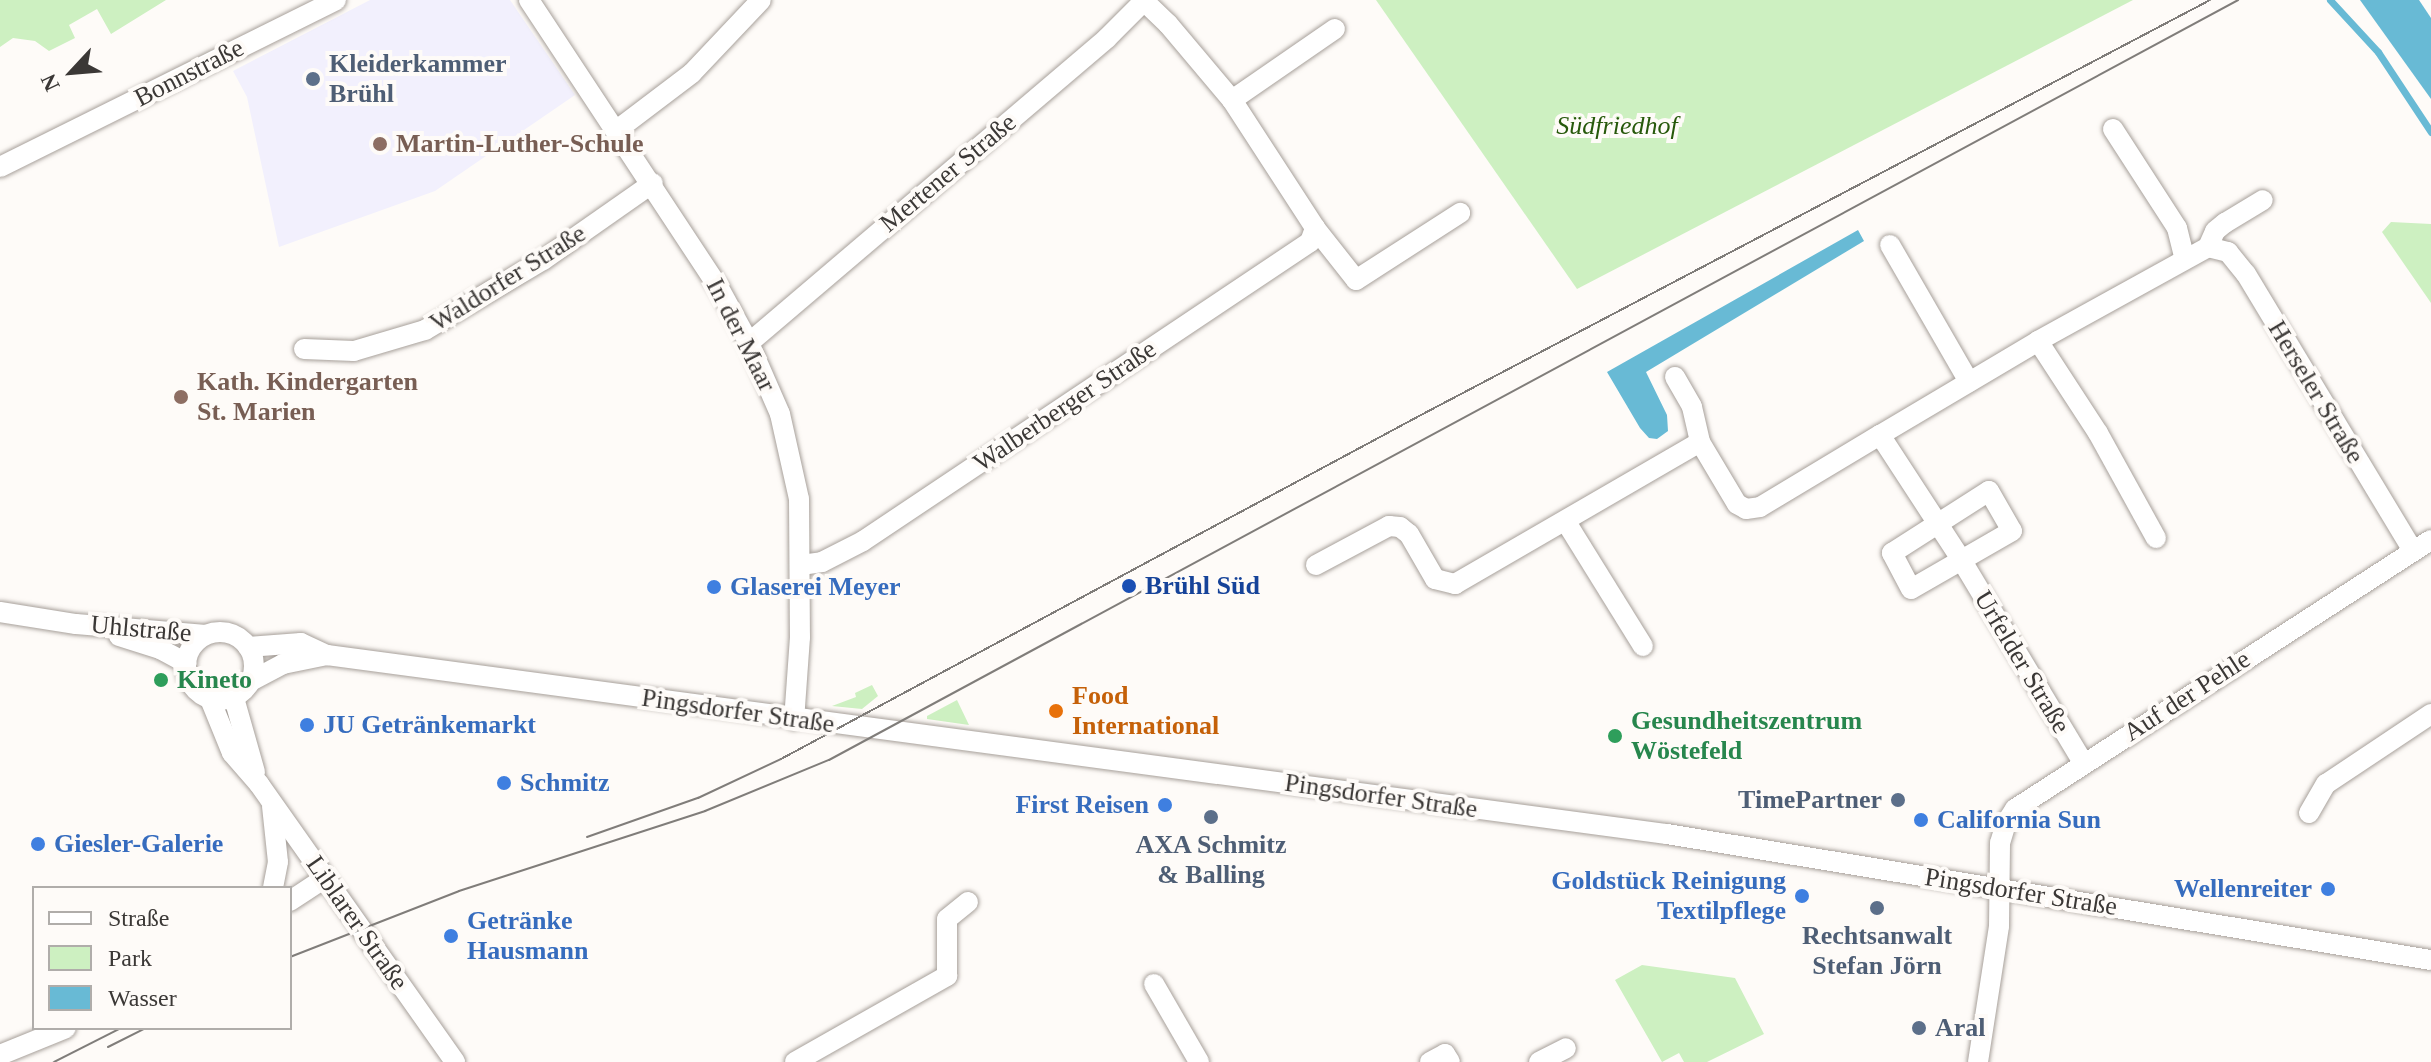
<!DOCTYPE html>
<meta charset="utf-8">
<style>
body{margin:0}
#map{position:relative;width:2431px;height:1062px;overflow:hidden;background:#fefbf8;font-family:Georgia,serif}
div>[style]{position:absolute}
.education>*{inset:0;background:#f2f0fd}
.green>*{inset:0;background:#cdf0c1}
.water>*{inset:0;background:#68bad5}
.stream>*{height:7px;margin:-3.5px;padding:0 3.5px;transform-origin:3.5px;border-radius:3.5px;background:#68bad5}
.roads{filter:drop-shadow(0 0 2px #a7a09a) drop-shadow(0 0 2px #a7a09a)}
.street>*{height:20px;margin:-10px;padding:0 10px;transform-origin:10px;border-radius:10px;background:#fff}
.street>.ring{margin:-10px;padding:0;box-sizing:content-box;background:none;border:20px solid #fff;border-radius:50%}
.tram>*{height:2px;margin:-1px;padding:0 1px;transform-origin:1px;border-radius:1px;background:#807d7a}
.dots>*{width:22px;height:22px;translate:-50% -50%;box-sizing:border-box;border:4px solid #fefbf8;border-radius:50%}
span{translate:-50% -50%;white-space:nowrap;text-align:center;line-height:1.15;-webkit-text-stroke:8px #fefbf8;paint-order:stroke}
.service-label{font-size:26px;color:#4e5e75;font-weight:700}
.left{translate:0 -50%;text-align:left}
.right{translate:-100% -50%;text-align:right}
.street-label{font-size:26px;color:#3b3836}
.park-label{font-size:26px;color:#27590b;font-style:italic}
.education-label{font-size:26px;color:#785e54;font-weight:700}
.transit-label{font-size:26px;color:#164399;font-weight:700}
.shop-label{font-size:26px;color:#366cbe;font-weight:700}
.leisure-label{font-size:26px;color:#27864d;font-weight:700}
.food-label{font-size:26px;color:#c56008;font-weight:700}
.legend{position:absolute;left:32px;top:886px;width:260px;height:144px;box-sizing:border-box;background:#fefbf8;border:2px solid #b0adaa;margin:0;padding:10px 14px;list-style:none;font-size:24px;color:#3b3836}
.legend li{display:flex;align-items:center;gap:16px;height:40px}
.legend b{width:40px;border:2px solid #b0adaa}
.north{position:absolute;left:32px;top:32px;width:80px;height:80px;-webkit-text-stroke:6px #fefbf8;paint-order:stroke;rotate:244deg;font-size:22px;font-weight:700;line-height:32px;text-align:center;color:#3b3836}
.north::after{content:'';display:block;margin:auto;width:28px;height:36px;background:#3b3836;clip-path:polygon(50% 0,100% 100%,50% 72%,0 100%)}
</style>
<div id="map">
<div class="education">
<i style="clip-path:polygon(370px 0,510px 0,575px 95px,435px 191px,279px 247px,247px 97px,233px 71px)"></i>
</div>
<div class="green">
<i style="clip-path:polygon(0 0,166px 0,111px 34px,97px 9px,69px 25px,75px 38px,49px 51px,35px 41px,13px 38px,0 47px)"></i>
<i style="clip-path:polygon(1376px 0,2133px 0,1577px 289px)"></i>
<i style="clip-path:polygon(2391px 222px,2431px 224px,2431px 303px,2382px 232px)"></i>
<i style="clip-path:polygon(872px 685px,878px 696px,862px 709px,832px 706px,856px 697px,855px 693px)"></i>
<i style="clip-path:polygon(957px 700px,969px 725px,927px 719px,927px 716px)"></i>
<i style="clip-path:polygon(1642px 965px,1735px 978px,1764px 1034px,1707px 1062px,1684px 1062px,1679px 1053px,1662px 1062px,1615px 980px)"></i>
</div>
<div class="water">
<i style="clip-path:polygon(2360px 0,2419px 0,2431px 18px,2431px 99px)"></i>
<i style="clip-path:polygon(1858px 230px,1864px 241px,1646px 372px,1667px 415px,1668px 431px,1657px 439px,1649px 438px,1640px 428px,1607px 372px)"></i>
</div>
<div class="stream">
<i style="left:2330px;top:0;width:71px;rotate:47.3deg"></i>
<i style="left:2378px;top:52px;width:96px;rotate:56.5deg"></i>
</div>
<div class="roads">
<div class="street">
<i style="left:529px;top:0;width:345px;rotate:56.6deg"></i>
<i style="left:719px;top:288px;width:63px;rotate:61.4deg"></i>
<i style="left:749px;top:343px;width:77px;rotate:66.4deg"></i>
<i style="left:780px;top:414px;width:87px;rotate:77.4deg"></i>
<i style="left:799px;top:499px;width:138px;rotate:89.6deg"></i>
<i style="left:800px;top:637px;width:83px;rotate:94.1deg"></i>
<i style="left:1143px;top:0;width:35px;rotate:44deg"></i>
<i style="left:1168px;top:24px;width:99px;rotate:49.9deg"></i>
<i style="left:1232px;top:100px;width:153px;rotate:57deg"></i>
<i style="left:1315px;top:228px;width:66px;rotate:51.7deg"></i>
<i style="left:1356px;top:280px;width:124px;rotate:-32.8deg"></i>
<i style="left:1232px;top:100px;width:125px;rotate:-34.6deg"></i>
<i style="left:2113px;top:129px;width:118px;rotate:57.1deg"></i>
<i style="left:2177px;top:228px;width:30px;rotate:76deg"></i>
<i style="left:617px;top:130px;width:94px;rotate:-37.2deg"></i>
<i style="left:692px;top:73px;width:100px;rotate:-46.6deg"></i>
<i style="left:0;top:167px;width:375px;rotate:-26.4deg"></i>
<i style="left:1890px;top:245px;width:158px;rotate:60deg"></i>
<i style="left:2208px;top:247px;width:17px;rotate:-66deg"></i>
<i style="left:2215px;top:231px;width:13px;rotate:-39deg"></i>
<i style="left:2225px;top:223px;width:44px;rotate:-31.2deg"></i>
<i style="left:2038px;top:341px;width:110px;rotate:56.9deg"></i>
<i style="left:2098px;top:433px;width:120px;rotate:61.1deg"></i>
<i style="left:749px;top:343px;width:470px;rotate:-40.4deg"></i>
<i style="left:1107px;top:38px;width:52px;rotate:-45deg"></i>
<i style="left:304px;top:349px;width:50px;rotate:2.3deg"></i>
<i style="left:354px;top:351px;width:74px;rotate:-16.5deg"></i>
<i style="left:425px;top:330px;width:137px;rotate:-30.7deg"></i>
<i style="left:543px;top:260px;width:134px;rotate:-35deg"></i>
<i style="left:1675px;top:377px;width:34px;rotate:60deg"></i>
<i style="left:1692px;top:407px;width:36px;rotate:77deg"></i>
<i style="left:1880px;top:435px;width:184px;rotate:-30.7deg"></i>
<i style="left:2038px;top:341px;width:194px;rotate:-28.9deg"></i>
<i style="left:2208px;top:247px;width:21px;rotate:14deg"></i>
<i style="left:2228px;top:252px;width:28px;rotate:51deg"></i>
<i style="left:2246px;top:274px;width:323px;rotate:58.9deg"></i>
<i style="left:1989px;top:491px;width:46px;rotate:60.1deg"></i>
<i style="left:2012px;top:531px;width:116px;rotate:150.1deg"></i>
<i style="left:1911px;top:589px;width:41px;rotate:-117.8deg"></i>
<i style="left:1892px;top:553px;width:115px;rotate:-32.6deg"></i>
<i style="left:1566px;top:522px;width:146px;rotate:58.2deg"></i>
<i style="left:801px;top:565px;width:21px;rotate:-8deg"></i>
<i style="left:822px;top:562px;width:46px;rotate:-27.1deg"></i>
<i style="left:863px;top:541px;width:538px;rotate:-33.78deg"></i>
<i style="left:1310px;top:242px;width:15px;rotate:-70deg"></i>
<i style="left:1316px;top:565px;width:83px;rotate:-28.1deg"></i>
<i style="left:1389px;top:526px;width:11px;rotate:5deg"></i>
<i style="left:1400px;top:527px;width:11px;rotate:38deg"></i>
<i style="left:1409px;top:534px;width:52px;rotate:60deg"></i>
<i style="left:1435px;top:579px;width:21px;rotate:14deg"></i>
<i style="left:1455px;top:584px;width:283px;rotate:-30.1deg"></i>
<i style="left:1700px;top:442px;width:72px;rotate:59.2deg"></i>
<i style="left:1737px;top:504px;width:10px;rotate:29deg"></i>
<i style="left:1746px;top:509px;width:14px;rotate:-8deg"></i>
<i style="left:1760px;top:507px;width:140px;rotate:-31deg"></i>
<i style="left:1880px;top:435px;width:150px;rotate:56.9deg"></i>
<i style="left:1962px;top:561px;width:235px;rotate:59deg"></i>
<i style="left:0;top:612px;width:77px;rotate:9deg"></i>
<i style="left:76px;top:624px;width:130px;rotate:4.8deg"></i>
<i class="ring" style="left:186px;top:632px;width:48px;height:48px"></i>
<i style="left:119px;top:636px;width:43px;rotate:17.6deg"></i>
<i style="left:160px;top:649px;width:30px;rotate:28deg"></i>
<i style="left:248px;top:647px;width:53px;rotate:-4.3deg"></i>
<i style="left:301px;top:643px;width:29px;rotate:25deg"></i>
<i style="left:327px;top:655px;width:1352px;rotate:7.61deg"></i>
<i style="left:1667px;top:834px;width:774px;rotate:9.37deg"></i>
<i style="left:251px;top:681px;width:36px;rotate:-28deg"></i>
<i style="left:283px;top:664px;width:45px;rotate:-11.6deg"></i>
<i style="left:234px;top:698px;width:77px;rotate:74.2deg"></i>
<i style="left:210px;top:699px;width:58px;rotate:67.8deg"></i>
<i style="left:232px;top:753px;width:41px;rotate:48.9deg"></i>
<i style="left:259px;top:784px;width:340px;rotate:54.8deg"></i>
<i style="left:272px;top:806px;width:56px;rotate:83.9deg"></i>
<i style="left:278px;top:862px;width:26px;rotate:101deg"></i>
<i style="left:2309px;top:813px;width:34px;rotate:-60deg"></i>
<i style="left:2326px;top:784px;width:126px;rotate:-33.7deg"></i>
<i style="left:290px;top:901px;width:42px;rotate:-33.3deg"></i>
<i style="left:1154px;top:984px;width:90px;rotate:60deg"></i>
<i style="left:0;top:1055px;width:71px;rotate:-22.2deg"></i>
<i style="left:795px;top:1062px;width:175px;rotate:-29.5deg"></i>
<i style="left:947px;top:976px;width:57px;rotate:-90deg"></i>
<i style="left:947px;top:919px;width:27px;rotate:-39deg"></i>
<i style="left:1430px;top:1062px;width:17px;rotate:-28deg"></i>
<i style="left:1445px;top:1054px;width:9px;rotate:58deg"></i>
<i style="left:1539px;top:1062px;width:30px;rotate:-27deg"></i>
<i style="left:1978px;top:1062px;width:138px;rotate:-81.2deg"></i>
<i style="left:1999px;top:926px;width:83px;rotate:-89.3deg"></i>
<i style="left:2000px;top:843px;width:21px;rotate:-73deg"></i>
<i style="left:2006px;top:823px;width:17px;rotate:-57deg"></i>
<i style="left:2015px;top:809px;width:495px;rotate:-32.9deg"></i>
</div>
</div>
<div class="tram">
<i style="left:587px;top:837px;width:118px;rotate:-19.4deg"></i>
<i style="left:698px;top:798px;width:92px;rotate:-25.2deg"></i>
<i style="left:781px;top:759px;width:727px;rotate:-28.26deg"></i>
<i style="left:1421px;top:415px;width:891px;rotate:-27.74deg"></i>
<i style="left:290px;top:957px;width:181px;rotate:-21.3deg"></i>
<i style="left:459px;top:891px;width:259px;rotate:-18deg"></i>
<i style="left:705px;top:811px;width:134px;rotate:-22.4deg"></i>
<i style="left:829px;top:760px;width:1601px;rotate:-28.34deg"></i>
<i style="left:108px;top:1047px;width:42px;rotate:-26.6deg"></i>
<i style="left:54px;top:1062px;width:75px;rotate:-26.9deg"></i>
</div>
<div class="dots">
<i style="left:313px;top:79px;background:#5c6f8a"></i>
<i style="left:380px;top:144px;background:#8d6e63"></i>
<i style="left:181px;top:397px;background:#8d6e63"></i>
<i style="left:1129px;top:586px;background:#1a4fb4"></i>
<i style="left:714px;top:587px;background:#3f7fe0"></i>
<i style="left:161px;top:680px;background:#2e9e5b"></i>
<i style="left:1056px;top:711px;background:#e8710a"></i>
<i style="left:307px;top:725px;background:#3f7fe0"></i>
<i style="left:1615px;top:736px;background:#2e9e5b"></i>
<i style="left:504px;top:783px;background:#3f7fe0"></i>
<i style="left:1898px;top:800px;background:#5c6f8a"></i>
<i style="left:1165px;top:805px;background:#3f7fe0"></i>
<i style="left:1211px;top:817px;background:#5c6f8a"></i>
<i style="left:1921px;top:820px;background:#3f7fe0"></i>
<i style="left:38px;top:844px;background:#3f7fe0"></i>
<i style="left:2328px;top:889px;background:#3f7fe0"></i>
<i style="left:1802px;top:896px;background:#3f7fe0"></i>
<i style="left:1877px;top:908px;background:#5c6f8a"></i>
<i style="left:451px;top:936px;background:#3f7fe0"></i>
<i style="left:1919px;top:1028px;background:#5c6f8a"></i>
</div>
<div class="service-label">
<span class="left" style="left:329px;top:79px">Kleiderkammer<br>Brühl</span>
<span class="right" style="left:1882px;top:800px">TimePartner</span>
<span style="left:1211px;top:860px">AXA Schmitz<br>&amp; Balling</span>
<span style="left:1877px;top:951px">Rechtsanwalt<br>Stefan Jörn</span>
<span class="left" style="left:1935px;top:1028px">Aral</span>
</div>
<div class="street-label">
<span style="left:189px;top:73px;rotate:-27deg">Bonnstraße</span>
<span style="left:948px;top:173px;rotate:-40deg">Mertener Straße</span>
<span style="left:508px;top:278px;rotate:-32deg">Waldorfer Straße</span>
<span style="left:741px;top:335px;rotate:63deg">In der Maar</span>
<span style="left:2316px;top:392px;rotate:59deg">Herseler Straße</span>
<span style="left:1065px;top:406px;rotate:-34deg">Walberberger Straße</span>
<span style="left:141px;top:629px;rotate:5deg">Uhlstraße</span>
<span style="left:2022px;top:662px;rotate:59deg">Urfelder Straße</span>
<span style="left:2187px;top:696px;rotate:-33deg">Auf der Pehle</span>
<span style="left:738px;top:711px;rotate:8deg">Pingsdorfer Straße</span>
<span style="left:1381px;top:796px;rotate:8deg">Pingsdorfer Straße</span>
<span style="left:2021px;top:892px;rotate:9deg">Pingsdorfer Straße</span>
<span style="left:357px;top:923px;rotate:55deg">Liblarer Straße</span>
</div>
<div class="park-label">
<span style="left:1617px;top:126px">Südfriedhof</span>
</div>
<div class="education-label">
<span class="left" style="left:396px;top:144px">Martin-Luther-Schule</span>
<span class="left" style="left:197px;top:397px">Kath. Kindergarten<br>St. Marien</span>
</div>
<div class="transit-label">
<span class="left" style="left:1145px;top:586px">Brühl Süd</span>
</div>
<div class="shop-label">
<span class="left" style="left:730px;top:587px">Glaserei Meyer</span>
<span class="left" style="left:323px;top:725px">JU Getränkemarkt</span>
<span class="left" style="left:520px;top:783px">Schmitz</span>
<span class="right" style="left:1149px;top:805px">First Reisen</span>
<span class="left" style="left:1937px;top:820px">California Sun</span>
<span class="left" style="left:54px;top:844px">Giesler-Galerie</span>
<span class="right" style="left:1786px;top:896px">Goldstück Reinigung<br>Textilpflege</span>
<span class="right" style="left:2312px;top:889px">Wellenreiter</span>
<span class="left" style="left:467px;top:936px">Getränke<br>Hausmann</span>
</div>
<div class="leisure-label">
<span class="left" style="left:177px;top:680px">Kineto</span>
<span class="left" style="left:1631px;top:736px">Gesundheitszentrum<br>Wöstefeld</span>
</div>
<div class="food-label">
<span class="left" style="left:1072px;top:711px">Food<br>International</span>
</div>
<ul class="legend">
<li><b style="height:10px;background:#fff"></b>Straße</li>
<li><b style="height:22px;background:#cdf0c1"></b>Park</li>
<li><b style="height:22px;background:#68bad5"></b>Wasser</li>
</ul>
<div class="north">N</div>
</div>
